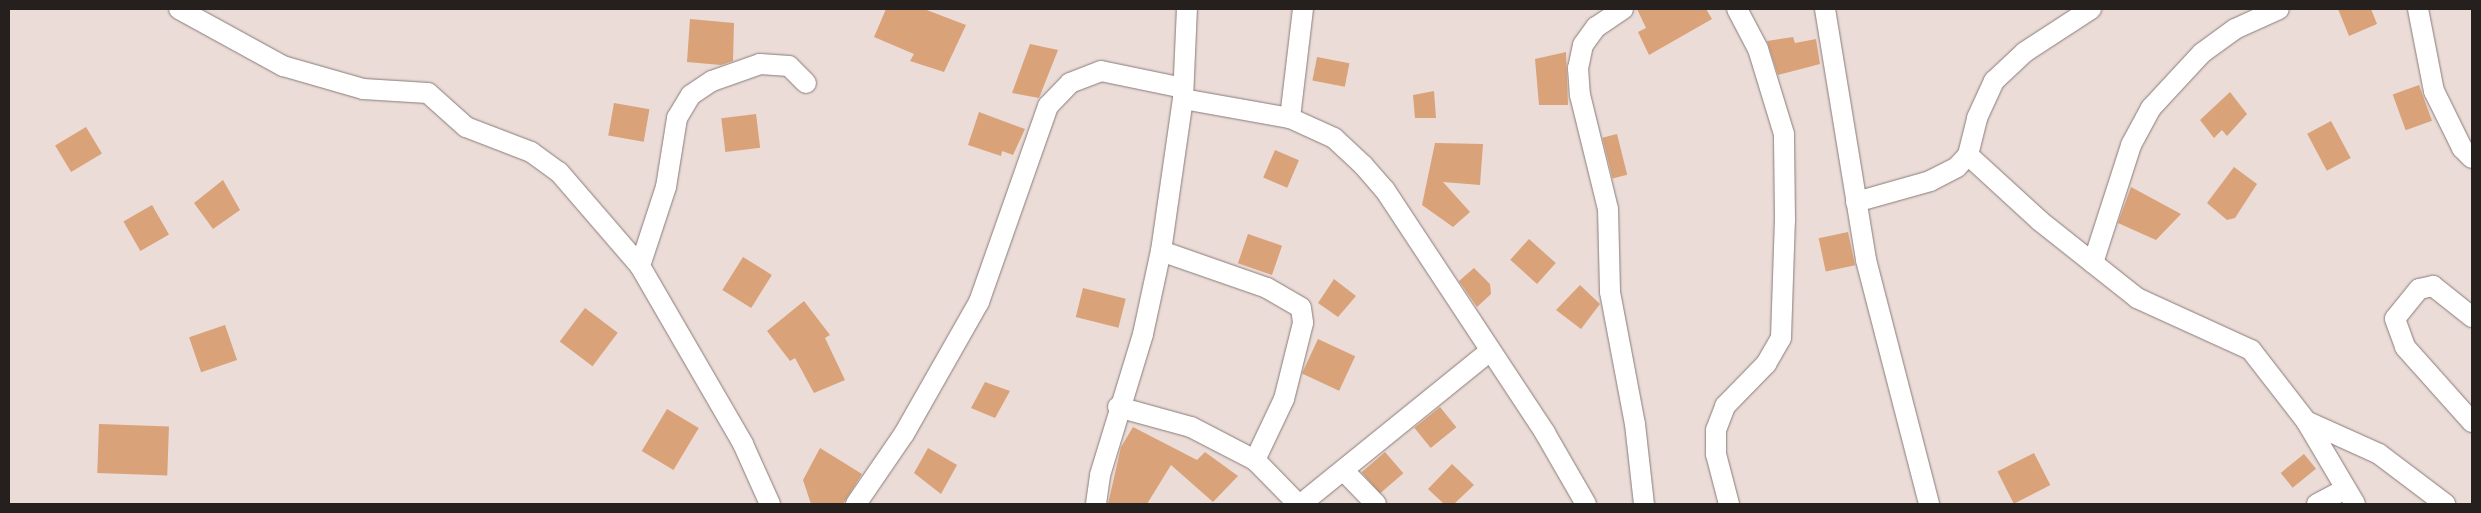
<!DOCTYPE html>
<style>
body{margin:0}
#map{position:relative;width:2481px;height:513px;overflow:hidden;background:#ebdcd8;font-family:Spectral,serif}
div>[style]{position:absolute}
.building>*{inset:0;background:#d9a278;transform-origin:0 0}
.roads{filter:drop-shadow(0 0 1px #897b77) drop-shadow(0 0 1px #897b77)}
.minor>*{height:20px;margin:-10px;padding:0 10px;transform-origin:10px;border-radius:10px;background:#fff}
span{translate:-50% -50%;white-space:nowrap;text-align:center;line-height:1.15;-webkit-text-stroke:4.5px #f9e9e5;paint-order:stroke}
.frame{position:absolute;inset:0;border:10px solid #25201e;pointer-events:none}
</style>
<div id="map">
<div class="building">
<i style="clip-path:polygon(886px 9px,924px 9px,966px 25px,944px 72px,910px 61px,914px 54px,874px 37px)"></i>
<i style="clip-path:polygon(1637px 9px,1706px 9px,1712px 19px,1649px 55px,1638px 32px,1646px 28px)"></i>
<i style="clip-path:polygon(2338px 9px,2371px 9px,2377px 24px,2349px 36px)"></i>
<i style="clip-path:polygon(690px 19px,734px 23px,733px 61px,721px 65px,687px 62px)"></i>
<i style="clip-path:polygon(1793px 37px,1795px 43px,1816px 39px,1820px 64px,1778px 75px,1767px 41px)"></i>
<i style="clip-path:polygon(1030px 44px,1058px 50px,1039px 98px,1012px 93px)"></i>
<i style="clip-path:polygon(1566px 52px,1568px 105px,1539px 105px,1535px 59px)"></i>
<i style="left:1317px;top:57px;width:33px;height:24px;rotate:11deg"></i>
<i style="left:2419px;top:85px;width:38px;height:28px;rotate:70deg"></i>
<i style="clip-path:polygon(1434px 91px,1436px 118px,1415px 118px,1413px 95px)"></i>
<i style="clip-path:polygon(2230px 92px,2247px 114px,2227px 136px,2222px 130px,2214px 138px,2200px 120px)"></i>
<i style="left:614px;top:103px;width:36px;height:33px;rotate:10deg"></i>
<i style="clip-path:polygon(979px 112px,1025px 129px,1013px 155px,1002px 151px,1001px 156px,968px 145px)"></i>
<i style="left:756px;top:114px;width:34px;height:35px;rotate:83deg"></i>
<i style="left:2331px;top:121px;width:42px;height:27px;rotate:62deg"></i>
<i style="left:86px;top:127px;width:31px;height:36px;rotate:59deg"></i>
<i style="left:1617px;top:134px;width:42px;height:15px;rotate:76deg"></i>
<i style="clip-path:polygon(1435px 143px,1483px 144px,1480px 185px,1443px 182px,1470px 212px,1453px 227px,1422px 205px)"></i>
<i style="left:1275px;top:150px;width:26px;height:30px;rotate:23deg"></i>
<i style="clip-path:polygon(2234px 167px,2257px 184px,2235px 218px,2227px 220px,2207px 203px)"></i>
<i style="clip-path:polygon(223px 180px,240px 210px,213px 229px,194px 203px)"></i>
<i style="clip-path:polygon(2131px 187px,2181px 214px,2156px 240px,2118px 223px)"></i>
<i style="left:152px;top:205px;width:34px;height:33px;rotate:60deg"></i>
<i style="left:1848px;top:232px;width:34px;height:30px;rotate:78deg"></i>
<i style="left:1248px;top:234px;width:36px;height:31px;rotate:19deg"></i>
<i style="left:1529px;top:239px;width:36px;height:28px;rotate:42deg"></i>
<i style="left:743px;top:257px;width:34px;height:39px;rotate:32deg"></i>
<i style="clip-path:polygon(1474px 268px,1490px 284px,1491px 294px,1477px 307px,1459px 281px)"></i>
<i style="clip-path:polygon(1334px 279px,1356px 296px,1338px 317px,1318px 303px)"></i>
<i style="clip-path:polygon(1580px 285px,1600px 304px,1581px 329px,1556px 310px)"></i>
<i style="left:1083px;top:288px;width:44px;height:30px;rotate:14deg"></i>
<i style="clip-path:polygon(804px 301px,830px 335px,825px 338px,845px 380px,814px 393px,795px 358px,790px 361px,767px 331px)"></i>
<i style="left:585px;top:308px;width:41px;height:42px;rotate:37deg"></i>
<i style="left:225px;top:325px;width:37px;height:38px;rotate:71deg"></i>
<i style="left:1318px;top:339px;width:41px;height:38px;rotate:25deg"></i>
<i style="clip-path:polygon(985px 382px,1010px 391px,995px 418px,971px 408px)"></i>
<i style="left:1440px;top:407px;width:26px;height:33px;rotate:51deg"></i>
<i style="left:667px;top:409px;width:37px;height:49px;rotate:31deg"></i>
<i style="left:99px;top:424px;width:70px;height:49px;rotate:2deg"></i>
<i style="clip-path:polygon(1133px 427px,1197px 460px,1205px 452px,1238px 476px,1213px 502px,1171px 465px,1147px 504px,1108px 504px,1121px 447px)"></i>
<i style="clip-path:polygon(820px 448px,862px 474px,843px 504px,811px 504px,803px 480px)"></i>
<i style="clip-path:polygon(928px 448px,957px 465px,941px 494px,914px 473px)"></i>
<i style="left:1385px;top:452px;width:28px;height:31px;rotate:49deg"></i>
<i style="left:2034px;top:453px;width:36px;height:41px;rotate:63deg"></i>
<i style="left:2304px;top:454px;width:19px;height:30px;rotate:51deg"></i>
<i style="clip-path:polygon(1452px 464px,1474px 485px,1454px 504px,1444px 504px,1428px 489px)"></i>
</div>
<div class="roads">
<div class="minor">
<i style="left:179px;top:9px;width:119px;rotate:28.7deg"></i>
<i style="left:283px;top:66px;width:83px;rotate:16deg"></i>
<i style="left:363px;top:89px;width:65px;rotate:3.5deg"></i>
<i style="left:428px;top:93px;width:51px;rotate:41.8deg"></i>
<i style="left:466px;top:127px;width:70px;rotate:21deg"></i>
<i style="left:531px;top:152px;width:34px;rotate:36deg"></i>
<i style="left:559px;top:172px;width:124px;rotate:49.2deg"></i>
<i style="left:640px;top:266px;width:206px;rotate:59.9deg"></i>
<i style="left:743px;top:444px;width:66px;rotate:65.8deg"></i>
<i style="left:1623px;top:9px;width:32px;rotate:146deg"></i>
<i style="left:1596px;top:27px;width:22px;rotate:126deg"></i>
<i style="left:1583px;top:45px;width:24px;rotate:102deg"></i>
<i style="left:1578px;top:68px;width:27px;rotate:86deg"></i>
<i style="left:1580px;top:95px;width:117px;rotate:76.2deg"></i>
<i style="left:1608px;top:209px;width:83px;rotate:88.6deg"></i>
<i style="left:1610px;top:292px;width:134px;rotate:79.3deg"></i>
<i style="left:1635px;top:424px;width:81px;rotate:83.6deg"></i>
<i style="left:1825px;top:9px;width:254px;rotate:80.7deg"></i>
<i style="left:1866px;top:260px;width:252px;rotate:75.5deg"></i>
<i style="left:2418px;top:9px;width:84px;rotate:79deg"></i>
<i style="left:2434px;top:91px;width:64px;rotate:63.8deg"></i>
<i style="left:2462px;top:148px;width:14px;rotate:45deg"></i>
<i style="left:1183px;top:99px;width:109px;rotate:10.1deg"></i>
<i style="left:1290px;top:118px;width:48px;rotate:24.4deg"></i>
<i style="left:1334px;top:138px;width:40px;rotate:43deg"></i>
<i style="left:1363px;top:165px;width:33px;rotate:49deg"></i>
<i style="left:1385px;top:190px;width:291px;rotate:56.6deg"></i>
<i style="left:1545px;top:433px;width:82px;rotate:60deg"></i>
<i style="left:1290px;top:118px;width:110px;rotate:-83.2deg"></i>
<i style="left:1968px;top:155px;width:98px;rotate:42.5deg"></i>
<i style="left:2040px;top:221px;width:124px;rotate:38.4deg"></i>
<i style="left:2137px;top:298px;width:125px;rotate:24.5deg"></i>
<i style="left:2251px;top:350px;width:90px;rotate:52.2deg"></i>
<i style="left:2306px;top:421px;width:96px;rotate:59.4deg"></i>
<i style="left:1856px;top:202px;width:77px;rotate:-15.8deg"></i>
<i style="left:1930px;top:181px;width:30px;rotate:-27deg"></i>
<i style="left:1957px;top:167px;width:16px;rotate:-47deg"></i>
<i style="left:1968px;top:155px;width:38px;rotate:-76deg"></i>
<i style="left:1977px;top:118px;width:41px;rotate:-65.3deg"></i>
<i style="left:1994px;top:81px;width:42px;rotate:-43.1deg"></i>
<i style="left:2025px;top:52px;width:79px;rotate:-33.1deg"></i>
<i style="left:1161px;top:251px;width:112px;rotate:19.2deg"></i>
<i style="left:1267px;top:288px;width:39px;rotate:30deg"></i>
<i style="left:1301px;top:308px;width:15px;rotate:82deg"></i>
<i style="left:1303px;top:323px;width:78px;rotate:104deg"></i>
<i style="left:1284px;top:399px;width:68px;rotate:115.4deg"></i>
<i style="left:2093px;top:263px;width:124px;rotate:-72.1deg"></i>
<i style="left:2131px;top:145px;width:42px;rotate:-61.6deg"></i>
<i style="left:2151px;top:108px;width:75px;rotate:-47.2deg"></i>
<i style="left:2202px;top:53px;width:41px;rotate:-36deg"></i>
<i style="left:2235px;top:29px;width:48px;rotate:-24.4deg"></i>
<i style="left:640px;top:266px;width:83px;rotate:-71.8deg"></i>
<i style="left:666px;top:187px;width:70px;rotate:-80.9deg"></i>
<i style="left:677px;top:118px;width:27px;rotate:-59deg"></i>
<i style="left:691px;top:95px;width:25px;rotate:-34deg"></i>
<i style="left:712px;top:81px;width:51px;rotate:-19.5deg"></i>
<i style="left:760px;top:64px;width:29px;rotate:4deg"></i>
<i style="left:789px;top:66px;width:24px;rotate:45deg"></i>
<i style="left:2472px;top:317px;width:50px;rotate:-141.5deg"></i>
<i style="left:2433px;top:286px;width:14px;rotate:168deg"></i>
<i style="left:2419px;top:289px;width:38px;rotate:129deg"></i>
<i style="left:2395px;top:319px;width:30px;rotate:70deg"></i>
<i style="left:2405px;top:347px;width:101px;rotate:48.2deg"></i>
<i style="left:1118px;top:407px;width:76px;rotate:15.3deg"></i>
<i style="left:1191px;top:427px;width:72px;rotate:27.3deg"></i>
<i style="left:1255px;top:460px;width:62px;rotate:45.7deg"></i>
<i style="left:2306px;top:421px;width:80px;rotate:24.3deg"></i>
<i style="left:2379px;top:454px;width:83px;rotate:37.1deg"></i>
<i style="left:1344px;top:471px;width:46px;rotate:45.9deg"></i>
<i style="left:856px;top:504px;width:85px;rotate:-55.6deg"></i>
<i style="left:904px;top:434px;width:152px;rotate:-60.4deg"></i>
<i style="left:979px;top:302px;width:208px;rotate:-70.6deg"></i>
<i style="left:1048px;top:106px;width:32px;rotate:-46deg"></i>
<i style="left:1070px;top:83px;width:33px;rotate:-21deg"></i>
<i style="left:1101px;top:71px;width:84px;rotate:11.7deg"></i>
<i style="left:1096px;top:504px;width:29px;rotate:-82deg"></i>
<i style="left:1100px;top:475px;width:147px;rotate:-73deg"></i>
<i style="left:1143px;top:334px;width:85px;rotate:-77.8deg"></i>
<i style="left:1161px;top:251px;width:154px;rotate:-81.8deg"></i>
<i style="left:1183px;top:99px;width:90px;rotate:-87.5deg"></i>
<i style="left:1301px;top:504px;width:242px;rotate:-39deg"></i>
<i style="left:1729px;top:504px;width:52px;rotate:-104.6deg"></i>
<i style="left:1716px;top:454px;width:24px;rotate:-90deg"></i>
<i style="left:1716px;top:430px;width:26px;rotate:-69deg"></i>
<i style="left:1725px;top:406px;width:59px;rotate:-45.7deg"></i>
<i style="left:1766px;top:364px;width:30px;rotate:-60deg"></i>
<i style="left:1781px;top:338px;width:118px;rotate:-88.1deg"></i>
<i style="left:1785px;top:220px;width:86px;rotate:-90.7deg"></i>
<i style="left:1784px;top:134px;width:89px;rotate:-107deg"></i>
<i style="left:1758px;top:49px;width:45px;rotate:-117.7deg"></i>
<i style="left:2317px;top:504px;width:32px;rotate:-28deg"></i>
</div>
</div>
<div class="frame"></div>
</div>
